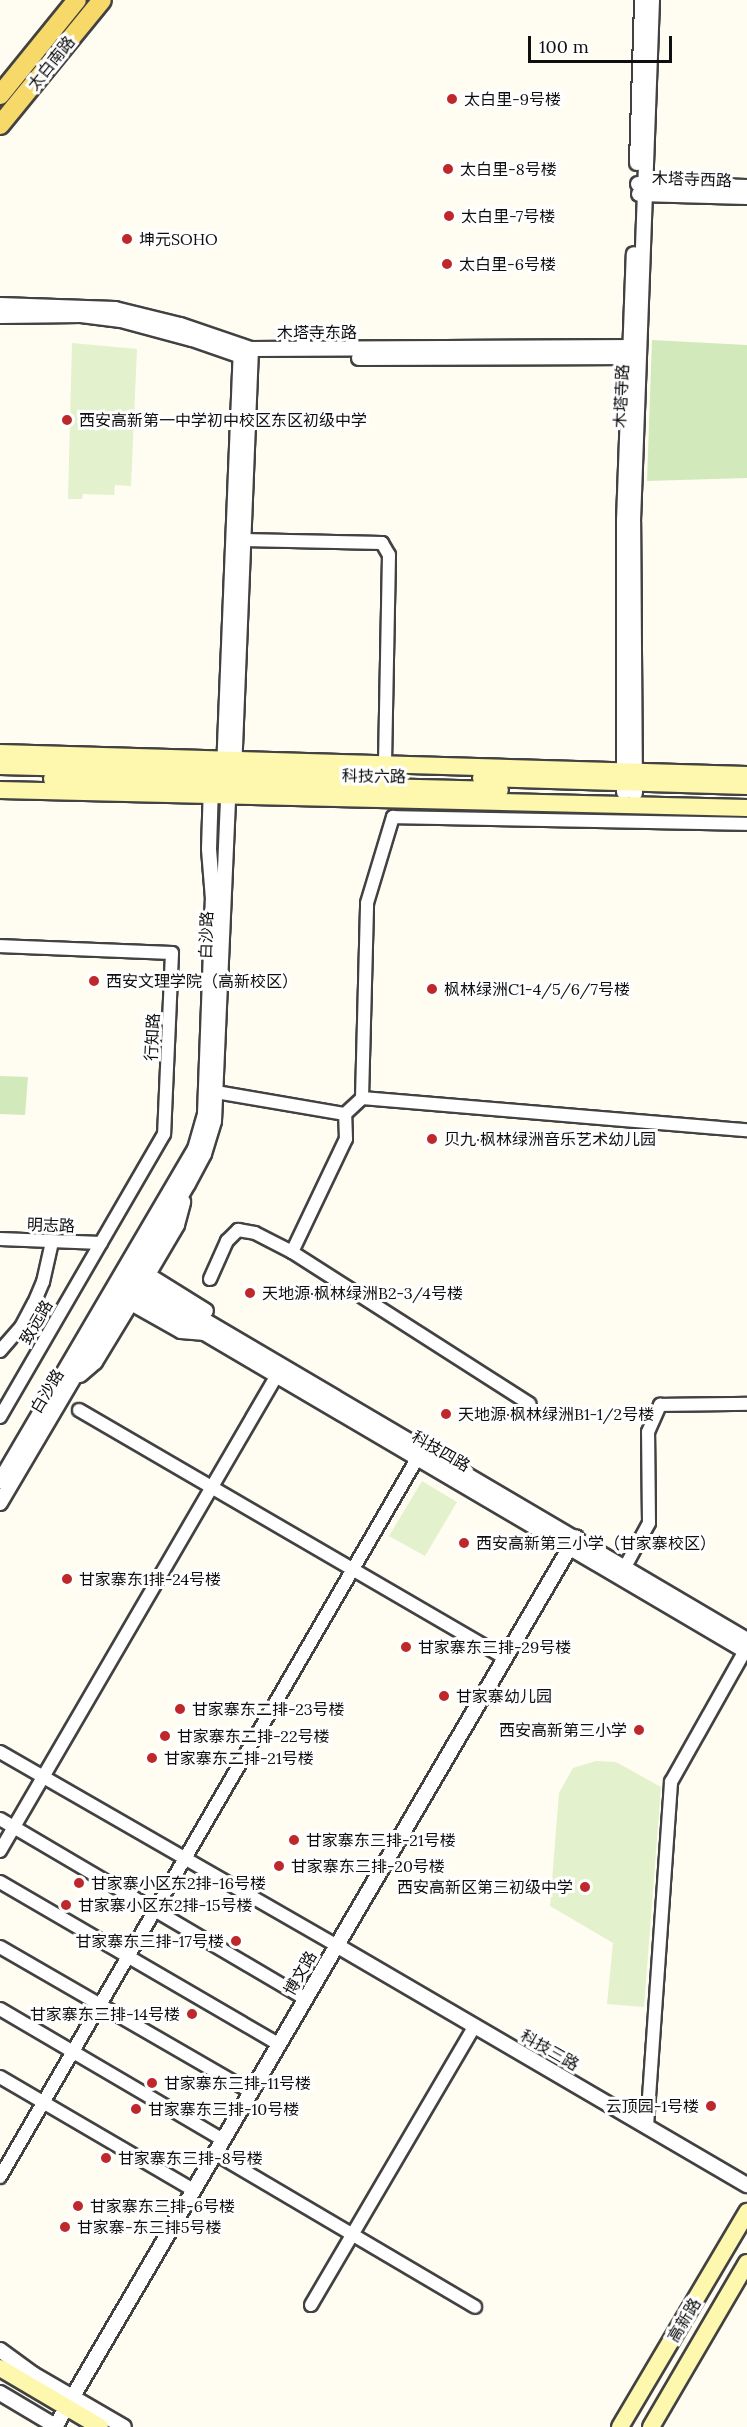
<!DOCTYPE html>
<meta charset="utf-8">
<style>
body{margin:0}
#map{position:relative;width:747px;height:2427px;overflow:hidden;background:#fffdf2;font-family:Lora,"Noto Sans SC",serif}
div>[style]{position:absolute}
.green>*{inset:0;background:#d2eabb}
.pitch>*{inset:0;background:#e3f1cd}
.roads{filter:drop-shadow(2px 0 #424242) drop-shadow(-2px 0 #424242) drop-shadow(0 2px #424242) drop-shadow(0 -2px #424242)}
.minor>*{height:12px;margin:-6px;padding:0 6px;transform-origin:6px;border-radius:6px;background:#fff}
.tertiary>*{height:14px;margin:-7px;padding:0 7px;transform-origin:7px;border-radius:7px;background:#fff}
.secondary>*{height:16px;margin:-8px;padding:0 8px;transform-origin:8px;border-radius:8px;background:#fef7ae}
.primary>*{height:18px;margin:-9px;padding:0 9px;transform-origin:9px;border-radius:9px;background:#f7d96a}
.dots>*{width:16px;height:16px;translate:-50% -50%;box-sizing:border-box;border:3px solid #fff;border-radius:50%}
span{translate:-50% -50%;white-space:nowrap;text-align:center;line-height:1.15;-webkit-text-stroke:6px #fff;paint-order:stroke}
.street-label{font-size:16px;color:#0f0f0f}
.poi-label{font-size:16px;color:#0f0f0f}
.left{translate:0 -50%;text-align:left}
.right{translate:-100% -50%;text-align:right}
.scale{position:absolute;left:528px;top:36px;width:144px;height:27px;box-sizing:border-box;border:3px solid #0f0f0f;border-top:0;padding-left:8px;font-size:18px;line-height:21px;white-space:nowrap;color:#0f0f0f;-webkit-text-stroke:4px #fff;paint-order:stroke}
</style>
<div id="map">
<div class="green">
<div style="clip-path:polygon(652px 340px,747px 345px,747px 478px,647px 481px)"></div>
<div style="clip-path:polygon(0 1076px,28px 1077px,25px 1115px,0 1114px)"></div>
</div>
<div class="pitch">
<div style="clip-path:polygon(72px 343px,137px 349px,131px 486px,115px 485px,114px 495px,83px 494px,82px 499px,68px 499px)"></div>
<div style="clip-path:polygon(422px 1481px,457px 1502px,425px 1556px,389px 1536px)"></div>
<div style="clip-path:polygon(596px 1761px,616px 1762px,661px 1787px,644px 2007px,607px 2004px,613px 1943px,550px 1906px,559px 1793px,573px 1768px)"></div>
</div>
<div class="roads">
<div class="minor">
<div style="left:243px;top:540px;width:139px;rotate:1.2deg"></div>
<div style="left:382px;top:543px;width:14px;rotate:60deg"></div>
<div style="left:389px;top:555px;width:210px;rotate:91.1deg"></div>
<div style="left:0;top:946px;width:172px;rotate:2.3deg"></div>
<div style="left:172px;top:953px;width:181px;rotate:92.5deg"></div>
<div style="left:164px;top:1134px;width:327px;rotate:120.1deg"></div>
<div style="left:216px;top:1092px;width:131px;rotate:9.7deg"></div>
<div style="left:345px;top:1114px;width:23px;rotate:-43deg"></div>
<div style="left:362px;top:1098px;width:386px;rotate:4.8deg"></div>
<div style="left:362px;top:1098px;width:195px;rotate:-88.5deg"></div>
<div style="left:367px;top:903px;width:90px;rotate:-73.2deg"></div>
<div style="left:393px;top:817px;width:354px;rotate:1.1deg"></div>
<div style="left:0;top:1239px;width:101px;rotate:2.3deg"></div>
<div style="left:292px;top:1252px;width:125px;rotate:-64.5deg"></div>
<div style="left:346px;top:1139px;width:25px;rotate:-92deg"></div>
<div style="left:210px;top:1279px;width:42px;rotate:-65.9deg"></div>
<div style="left:227px;top:1241px;width:16px;rotate:-45deg"></div>
<div style="left:238px;top:1230px;width:17px;rotate:10deg"></div>
<div style="left:255px;top:1233px;width:42px;rotate:27.2deg"></div>
<div style="left:292px;top:1252px;width:282px;rotate:32.6deg"></div>
<div style="left:0;top:1351px;width:32px;rotate:-49deg"></div>
<div style="left:21px;top:1327px;width:27px;rotate:-62deg"></div>
<div style="left:34px;top:1303px;width:23px;rotate:-67deg"></div>
<div style="left:43px;top:1282px;width:41px;rotate:-77.3deg"></div>
<div style="left:79px;top:1410px;width:493px;rotate:30.2deg"></div>
<div style="left:625px;top:1567px;width:50px;rotate:-61.4deg"></div>
<div style="left:649px;top:1523px;width:91px;rotate:-90.6deg"></div>
<div style="left:648px;top:1432px;width:30px;rotate:-66deg"></div>
<div style="left:660px;top:1405px;width:87px;rotate:-0.7deg"></div>
<div style="left:0;top:1752px;width:387px;rotate:29.9deg"></div>
<div style="left:0;top:1819px;width:353px;rotate:30.5deg"></div>
<div style="left:0;top:1851px;width:551px;rotate:-59.8deg"></div>
<div style="left:0;top:1882px;width:320px;rotate:30.2deg"></div>
<div style="left:0;top:1947px;width:288px;rotate:30deg"></div>
<div style="left:0;top:2009px;width:257px;rotate:30.4deg"></div>
<div style="left:0;top:2077px;width:222px;rotate:30.3deg"></div>
<div style="left:647px;top:2126px;width:345px;rotate:-86deg"></div>
<div style="left:671px;top:1782px;width:155px;rotate:-60.6deg"></div>
<div style="left:214px;top:2153px;width:303px;rotate:30.5deg"></div>
<div style="left:0;top:2177px;width:833px;rotate:-59.86deg"></div>
<div style="left:311px;top:2305px;width:324px;rotate:-59.6deg"></div>
</div>
<div class="tertiary">
<div style="left:637px;top:163px;width:163px;rotate:-88.2deg"></div>
<div style="left:638px;top:184px;width:109px;rotate:1.6deg"></div>
<div style="left:639px;top:194px;width:108px;rotate:1.6deg"></div>
<div style="left:0;top:305px;width:115px;rotate:2deg"></div>
<div style="left:115px;top:309px;width:67px;rotate:13.8deg"></div>
<div style="left:180px;top:325px;width:75px;rotate:18.7deg"></div>
<div style="left:251px;top:349px;width:386px;rotate:-0.3deg"></div>
<div style="left:0;top:316px;width:81px;rotate:-0.7deg"></div>
<div style="left:81px;top:315px;width:40px;rotate:7.1deg"></div>
<div style="left:121px;top:320px;width:73px;rotate:15deg"></div>
<div style="left:192px;top:339px;width:58px;rotate:19.1deg"></div>
<div style="left:359px;top:358px;width:278px;rotate:-0.2deg"></div>
<div style="left:224px;top:770px;width:424px;rotate:-87.7deg"></div>
<div style="left:624px;top:792px;width:271px;rotate:-90deg"></div>
<div style="left:624px;top:521px;width:267px;rotate:-87.9deg"></div>
<div style="left:635px;top:793px;width:272px;rotate:-90.4deg"></div>
<div style="left:633px;top:521px;width:521px;rotate:-87.91deg"></div>
<div style="left:126px;top:1274px;width:721px;rotate:30.51deg"></div>
<div style="left:148px;top:1275px;width:68px;rotate:31.8deg"></div>
<div style="left:121px;top:1284px;width:726px;rotate:30.45deg"></div>
<div style="left:131px;top:1303px;width:57px;rotate:29.2deg"></div>
<div style="left:181px;top:1331px;width:21px;rotate:5deg"></div>
<div style="left:80px;top:1375px;width:20px;rotate:-41deg"></div>
<div style="left:95px;top:1362px;width:81px;rotate:-58.7deg"></div>
<div style="left:137px;top:1293px;width:79px;rotate:-59.5deg"></div>
<div style="left:177px;top:1225px;width:24px;rotate:-75deg"></div>
<div style="left:0;top:1481px;width:385px;rotate:-59.6deg"></div>
<div style="left:195px;top:1149px;width:36px;rotate:-74deg"></div>
<div style="left:205px;top:1114px;width:215px;rotate:-87.9deg"></div>
<div style="left:213px;top:899px;width:50px;rotate:-94.6deg"></div>
<div style="left:209px;top:849px;width:63px;rotate:-88.2deg"></div>
<div style="left:0;top:1503px;width:370px;rotate:-59.5deg"></div>
<div style="left:188px;top:1184px;width:34px;rotate:-62deg"></div>
<div style="left:204px;top:1154px;width:34px;rotate:-73deg"></div>
<div style="left:214px;top:1121px;width:337px;rotate:-87.5deg"></div>
<div style="left:229px;top:784px;width:13px;rotate:-67deg"></div>
<div style="left:234px;top:772px;width:423px;rotate:-87.7deg"></div>
<div style="left:336px;top:1945px;width:476px;rotate:30.3deg"></div>
<div style="left:0;top:2350px;width:41px;rotate:36deg"></div>
<div style="left:33px;top:2374px;width:105px;rotate:30.2deg"></div>
<div style="left:0;top:2393px;width:66px;rotate:30.8deg"></div>
<div style="left:55px;top:2427px;width:1031px;rotate:-59.66deg"></div>
</div>
<div class="secondary">
<div style="left:0;top:753px;width:747px;rotate:1.69deg"></div>
<div style="left:0;top:766px;width:377px;rotate:1.5deg"></div>
<div style="left:481px;top:778px;width:266px;rotate:1.7deg"></div>
<div style="left:52px;top:779px;width:448px;rotate:1.4deg"></div>
<div style="left:0;top:790px;width:747px;rotate:1.38deg"></div>
<div style="left:0;top:2368px;width:116px;rotate:30.5deg"></div>
<div style="left:620px;top:2427px;width:250px;rotate:-59.4deg"></div>
<div style="left:651px;top:2427px;width:190px;rotate:-59.7deg"></div>
</div>
<div class="primary">
<div style="left:0;top:95px;width:122px;rotate:-51deg"></div>
<div style="left:0;top:125px;width:161px;rotate:-50.8deg"></div>
</div>
</div>
<div class="dots">
<div style="left:452px;top:99px;background:#bf282b"></div>
<div style="left:448px;top:169px;background:#bf282b"></div>
<div style="left:449px;top:216px;background:#bf282b"></div>
<div style="left:127px;top:239px;background:#bf282b"></div>
<div style="left:447px;top:264px;background:#bf282b"></div>
<div style="left:67px;top:420px;background:#bf282b"></div>
<div style="left:94px;top:981px;background:#bf282b"></div>
<div style="left:432px;top:989px;background:#bf282b"></div>
<div style="left:432px;top:1139px;background:#bf282b"></div>
<div style="left:250px;top:1293px;background:#bf282b"></div>
<div style="left:446px;top:1414px;background:#bf282b"></div>
<div style="left:464px;top:1543px;background:#bf282b"></div>
<div style="left:67px;top:1579px;background:#bf282b"></div>
<div style="left:406px;top:1647px;background:#bf282b"></div>
<div style="left:444px;top:1696px;background:#bf282b"></div>
<div style="left:180px;top:1709px;background:#bf282b"></div>
<div style="left:639px;top:1730px;background:#bf282b"></div>
<div style="left:165px;top:1736px;background:#bf282b"></div>
<div style="left:152px;top:1758px;background:#bf282b"></div>
<div style="left:294px;top:1840px;background:#bf282b"></div>
<div style="left:279px;top:1866px;background:#bf282b"></div>
<div style="left:79px;top:1883px;background:#bf282b"></div>
<div style="left:585px;top:1887px;background:#bf282b"></div>
<div style="left:66px;top:1905px;background:#bf282b"></div>
<div style="left:236px;top:1941px;background:#bf282b"></div>
<div style="left:192px;top:2014px;background:#bf282b"></div>
<div style="left:152px;top:2083px;background:#bf282b"></div>
<div style="left:711px;top:2106px;background:#bf282b"></div>
<div style="left:136px;top:2109px;background:#bf282b"></div>
<div style="left:106px;top:2158px;background:#bf282b"></div>
<div style="left:78px;top:2206px;background:#bf282b"></div>
<div style="left:65px;top:2227px;background:#bf282b"></div>
</div>
<div class="street-label">
<span style="left:51px;top:63px;rotate:-51deg">太白南路</span>
<span style="left:692px;top:179px;rotate:2deg">木塔寺西路</span>
<span style="left:317px;top:332px">木塔寺东路</span>
<span style="left:621px;top:396px;rotate:-87deg">木塔寺路</span>
<span style="left:374px;top:776px;rotate:1deg">科技六路</span>
<span style="left:206px;top:935px;rotate:-88deg">白沙路</span>
<span style="left:152px;top:1037px;rotate:-87deg">行知路</span>
<span style="left:51px;top:1225px;rotate:2deg">明志路</span>
<span style="left:36px;top:1322px;rotate:-60deg">致远路</span>
<span style="left:47px;top:1391px;rotate:-59deg">白沙路</span>
<span style="left:441px;top:1451px;rotate:30deg">科技四路</span>
<span style="left:300px;top:1973px;rotate:-60deg">博文路</span>
<span style="left:550px;top:2050px;rotate:30deg">科技三路</span>
<span style="left:684px;top:2320px;rotate:-59deg">高新路</span>
</div>
<div class="poi-label">
<span class="left" style="left:464px;top:99px">太白里-9号楼</span>
<span class="left" style="left:460px;top:169px">太白里-8号楼</span>
<span class="left" style="left:461px;top:216px">太白里-7号楼</span>
<span class="left" style="left:139px;top:239px">坤元SOHO</span>
<span class="left" style="left:459px;top:264px">太白里-6号楼</span>
<span class="left" style="left:79px;top:420px">西安高新第一中学初中校区东区初级中学</span>
<span class="left" style="left:106px;top:981px">西安文理学院（高新校区）</span>
<span class="left" style="left:444px;top:989px">枫林绿洲C1-4/5/6/7号楼</span>
<span class="left" style="left:444px;top:1139px">贝九·枫林绿洲音乐艺术幼儿园</span>
<span class="left" style="left:262px;top:1293px">天地源·枫林绿洲B2-3/4号楼</span>
<span class="left" style="left:458px;top:1414px">天地源·枫林绿洲B1-1/2号楼</span>
<span class="left" style="left:476px;top:1543px">西安高新第三小学（甘家寨校区）</span>
<span class="left" style="left:79px;top:1579px">甘家寨东1排-24号楼</span>
<span class="left" style="left:418px;top:1647px">甘家寨东三排-29号楼</span>
<span class="left" style="left:456px;top:1696px">甘家寨幼儿园</span>
<span class="left" style="left:192px;top:1709px">甘家寨东二排-23号楼</span>
<span class="right" style="left:627px;top:1730px">西安高新第三小学</span>
<span class="left" style="left:177px;top:1736px">甘家寨东二排-22号楼</span>
<span class="left" style="left:164px;top:1758px">甘家寨东二排-21号楼</span>
<span class="left" style="left:306px;top:1840px">甘家寨东三排-21号楼</span>
<span class="left" style="left:291px;top:1866px">甘家寨东三排-20号楼</span>
<span class="left" style="left:91px;top:1883px">甘家寨小区东2排-16号楼</span>
<span class="right" style="left:573px;top:1887px">西安高新区第三初级中学</span>
<span class="left" style="left:78px;top:1905px">甘家寨小区东2排-15号楼</span>
<span class="right" style="left:224px;top:1941px">甘家寨东三排-17号楼</span>
<span class="right" style="left:180px;top:2014px">甘家寨东三排-14号楼</span>
<span class="left" style="left:164px;top:2083px">甘家寨东三排-11号楼</span>
<span class="right" style="left:699px;top:2106px">云顶园-1号楼</span>
<span class="left" style="left:148px;top:2109px">甘家寨东三排-10号楼</span>
<span class="left" style="left:118px;top:2158px">甘家寨东三排-8号楼</span>
<span class="left" style="left:90px;top:2206px">甘家寨东三排-6号楼</span>
<span class="left" style="left:77px;top:2227px">甘家寨-东三排5号楼</span>
</div>
<div class="scale">100 m</div>
</div>
